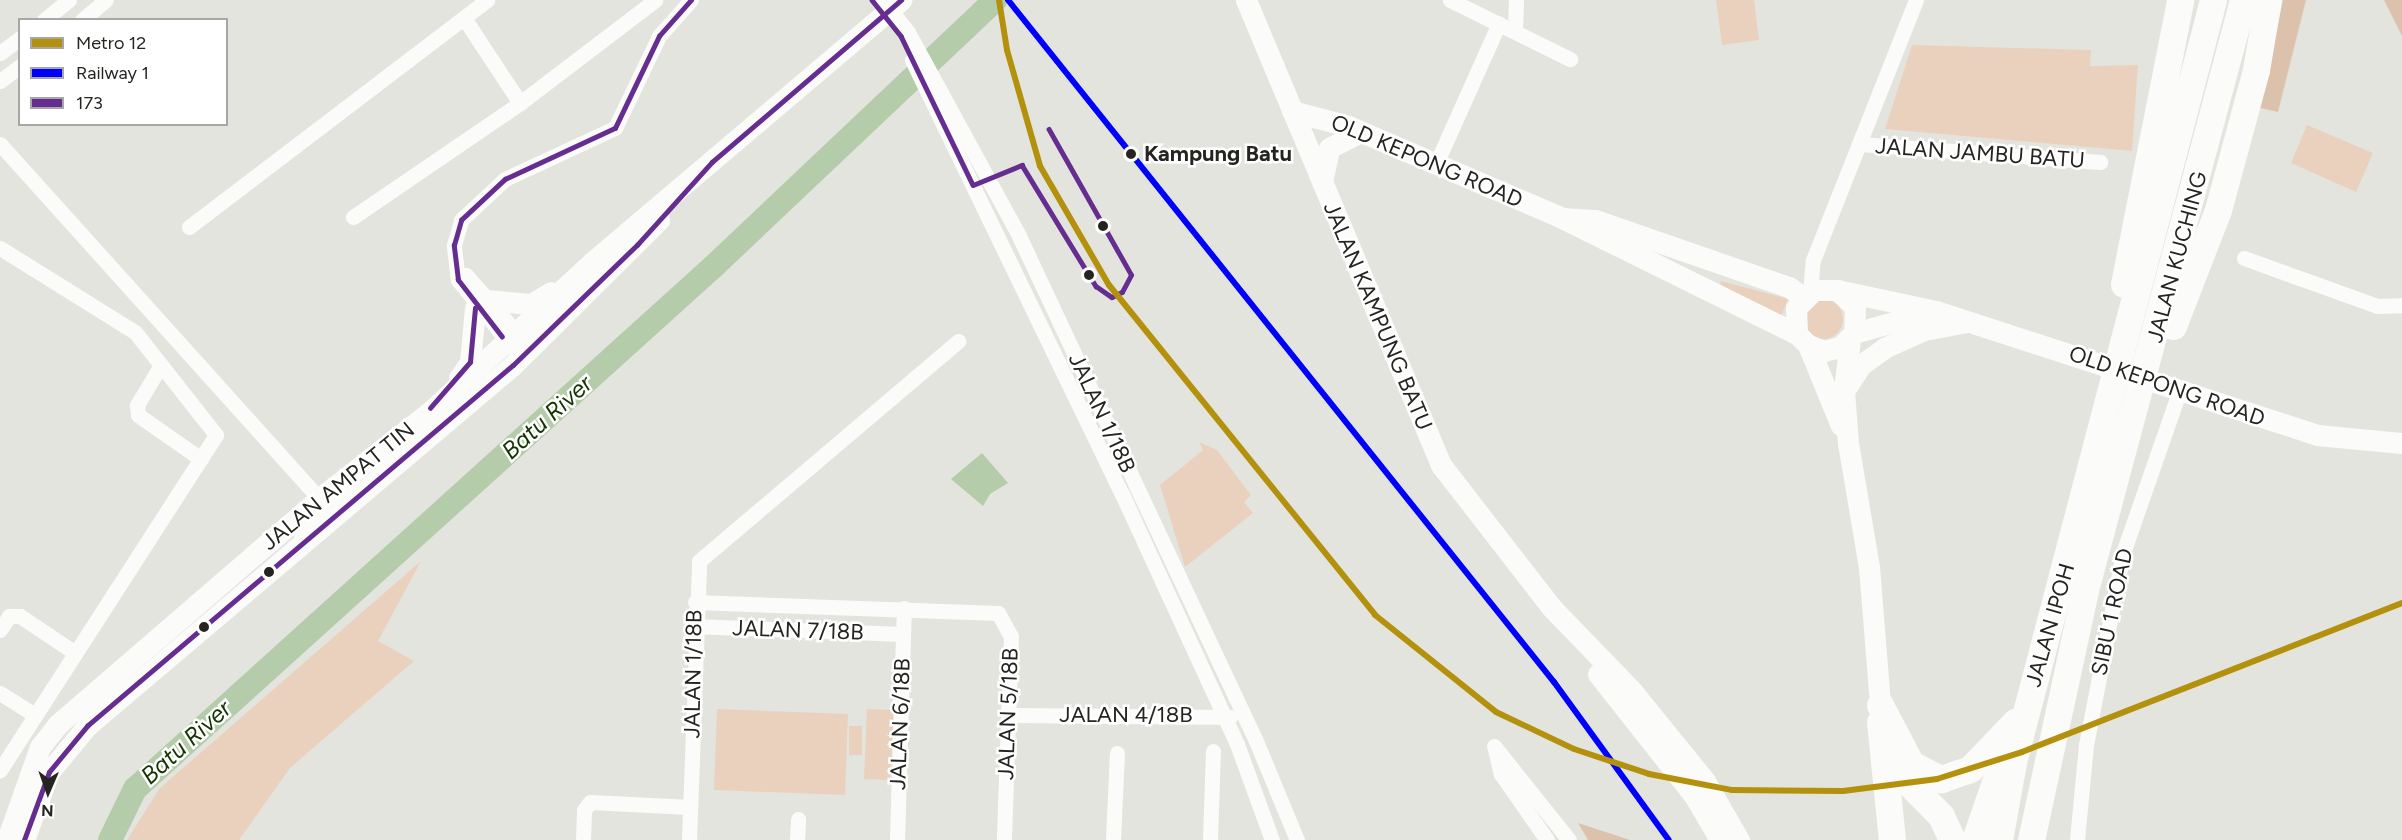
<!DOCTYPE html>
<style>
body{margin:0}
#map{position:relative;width:2402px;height:840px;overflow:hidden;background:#e4e4df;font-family:Figtree,sans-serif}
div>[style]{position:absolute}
.green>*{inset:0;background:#ead1bd}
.round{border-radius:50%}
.forest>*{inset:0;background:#dcc2ac}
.water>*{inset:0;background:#b4cca9}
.river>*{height:24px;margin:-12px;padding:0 12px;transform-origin:12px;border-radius:12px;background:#b4cca9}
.street>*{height:15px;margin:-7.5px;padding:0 7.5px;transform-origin:7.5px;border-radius:7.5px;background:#fbfbfa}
.secondary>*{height:21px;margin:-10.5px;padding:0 10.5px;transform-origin:10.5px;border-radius:10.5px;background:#fbfbfa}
.highway>*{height:27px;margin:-13.5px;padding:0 13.5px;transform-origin:13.5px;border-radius:13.5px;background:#fbfbfa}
.bus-1>*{height:4.5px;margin:-2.25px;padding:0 2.25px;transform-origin:2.25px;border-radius:2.25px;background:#662d91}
.rail-1>*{height:6px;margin:-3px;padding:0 3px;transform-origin:3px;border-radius:3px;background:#00f}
.metro-1>*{height:6px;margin:-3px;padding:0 3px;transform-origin:3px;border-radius:3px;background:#b3910c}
.dots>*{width:16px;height:16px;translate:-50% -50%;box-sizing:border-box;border:3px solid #fff;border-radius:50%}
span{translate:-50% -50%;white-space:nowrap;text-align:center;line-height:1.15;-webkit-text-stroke:5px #fff;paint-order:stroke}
.street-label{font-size:22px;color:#252421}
.stop-label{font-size:22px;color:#252421;font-weight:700}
.left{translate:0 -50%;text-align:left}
.water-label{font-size:24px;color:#143402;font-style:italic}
.legend{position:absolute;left:18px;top:18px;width:210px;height:108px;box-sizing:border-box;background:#fff;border:2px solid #a8a7a6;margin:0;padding:8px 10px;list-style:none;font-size:18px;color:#252421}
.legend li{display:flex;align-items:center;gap:12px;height:30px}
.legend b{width:30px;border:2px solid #a8a7a6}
.north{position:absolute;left:18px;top:762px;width:60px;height:60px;-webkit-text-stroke:4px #fff;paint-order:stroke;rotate:182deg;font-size:16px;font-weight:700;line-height:24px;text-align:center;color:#252421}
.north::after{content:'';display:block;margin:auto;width:21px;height:27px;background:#252421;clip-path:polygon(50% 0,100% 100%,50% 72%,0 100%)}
</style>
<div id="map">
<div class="green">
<div style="clip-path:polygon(1716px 0,1754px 0,1759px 40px,1722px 45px)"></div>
<div style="clip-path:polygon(1912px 45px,2091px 50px,2090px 66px,2138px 65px,2132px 151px,1885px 129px)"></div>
<div style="clip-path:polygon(2307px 125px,2373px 153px,2356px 192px,2291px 163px)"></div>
<div style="clip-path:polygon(1721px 281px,1788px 299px,1780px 319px,1720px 284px)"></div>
<div class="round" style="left:1803px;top:299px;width:40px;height:40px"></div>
<div style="clip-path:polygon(1199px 442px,1217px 450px,1251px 495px,1244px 502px,1253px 513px,1185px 567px,1160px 485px,1203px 450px)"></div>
<div style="clip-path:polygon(421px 561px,378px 641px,414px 661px,290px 768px,239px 840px,127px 840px,159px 789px)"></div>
<div style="clip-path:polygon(717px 709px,848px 714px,845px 795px,714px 790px)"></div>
<div style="clip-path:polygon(867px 709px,894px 710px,890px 780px,864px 779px)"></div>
<div style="clip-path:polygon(849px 726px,862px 726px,862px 755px,849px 755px)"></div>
</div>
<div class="forest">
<div style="clip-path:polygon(2283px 0,2306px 0,2278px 112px,2260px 108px)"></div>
<div style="clip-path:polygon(2384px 0,2402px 0,2402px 36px)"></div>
<div style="clip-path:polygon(1578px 823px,1630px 840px,1588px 840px)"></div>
</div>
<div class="water">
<div style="clip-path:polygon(982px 453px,1008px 483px,990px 494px,983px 506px,951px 479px)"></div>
</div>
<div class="river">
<div style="left:110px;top:840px;width:57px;rotate:-63.9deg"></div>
<div style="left:135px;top:789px;width:780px;rotate:-42.09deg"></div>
<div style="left:714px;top:266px;width:387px;rotate:-43.4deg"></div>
</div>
<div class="street">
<div style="left:883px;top:0;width:41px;rotate:52deg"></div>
<div style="left:908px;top:32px;width:232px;rotate:61.4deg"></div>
<div style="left:1019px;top:236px;width:558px;rotate:64.86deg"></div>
<div style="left:1256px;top:741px;width:107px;rotate:67.5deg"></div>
<div style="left:1450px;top:0;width:134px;rotate:26.2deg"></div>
<div style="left:464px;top:18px;width:102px;rotate:56.6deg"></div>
<div style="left:44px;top:20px;width:32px;rotate:-39deg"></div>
<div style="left:82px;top:20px;width:31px;rotate:-40deg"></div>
<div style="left:1515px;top:29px;width:29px;rotate:-88deg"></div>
<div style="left:0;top:53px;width:25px;rotate:-37deg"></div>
<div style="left:912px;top:60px;width:482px;rotate:64.2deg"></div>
<div style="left:1122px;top:494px;width:275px;rotate:65.3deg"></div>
<div style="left:1237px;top:744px;width:102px;rotate:70deg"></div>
<div style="left:0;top:81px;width:25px;rotate:-37deg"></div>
<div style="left:0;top:144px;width:481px;rotate:48deg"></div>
<div style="left:322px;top:501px;width:36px;rotate:-21deg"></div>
<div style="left:1860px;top:144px;width:241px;rotate:4.3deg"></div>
<div style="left:1436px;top:164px;width:154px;rotate:-65.9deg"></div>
<div style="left:353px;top:217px;width:202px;rotate:-34.3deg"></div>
<div style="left:520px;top:103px;width:170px;rotate:-37.3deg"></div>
<div style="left:189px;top:227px;width:375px;rotate:-37.3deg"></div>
<div style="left:0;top:248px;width:159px;rotate:31.9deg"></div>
<div style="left:135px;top:332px;width:131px;rotate:51.8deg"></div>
<div style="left:216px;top:435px;width:399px;rotate:122.8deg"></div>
<div style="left:2244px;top:258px;width:141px;rotate:19.8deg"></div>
<div style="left:2377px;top:306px;width:25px;rotate:-2deg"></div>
<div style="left:466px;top:275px;width:86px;rotate:48.8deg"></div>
<div style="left:1810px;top:292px;width:32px;rotate:-85deg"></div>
<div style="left:1813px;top:260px;width:280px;rotate:-68.4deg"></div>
<div style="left:513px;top:348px;width:87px;rotate:-129deg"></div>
<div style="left:458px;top:280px;width:35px;rotate:-97deg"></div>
<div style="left:454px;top:245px;width:26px;rotate:-74deg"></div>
<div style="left:461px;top:220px;width:60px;rotate:-43deg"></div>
<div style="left:505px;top:179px;width:121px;rotate:-24.9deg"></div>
<div style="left:615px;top:128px;width:102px;rotate:-64.4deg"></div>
<div style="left:659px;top:36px;width:48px;rotate:-48.4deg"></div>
<div style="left:161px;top:365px;width:47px;rotate:121deg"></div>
<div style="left:137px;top:405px;width:10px;rotate:84deg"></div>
<div style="left:138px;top:415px;width:77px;rotate:34.9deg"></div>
<div style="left:301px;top:535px;width:33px;rotate:-50deg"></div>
<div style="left:322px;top:510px;width:12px;rotate:-99deg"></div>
<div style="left:695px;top:602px;width:303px;rotate:2.1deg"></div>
<div style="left:998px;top:613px;width:26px;rotate:61deg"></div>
<div style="left:1011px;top:636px;width:204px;rotate:92deg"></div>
<div style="left:694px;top:626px;width:209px;rotate:2.2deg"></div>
<div style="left:0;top:630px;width:17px;rotate:-57deg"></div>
<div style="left:9px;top:616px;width:11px"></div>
<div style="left:20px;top:616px;width:66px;rotate:33.9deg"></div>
<div style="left:0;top:693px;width:41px;rotate:32.2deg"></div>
<div style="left:1008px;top:715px;width:222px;rotate:0.5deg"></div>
<div style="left:1494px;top:746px;width:120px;rotate:51.4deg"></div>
<div style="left:1495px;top:749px;width:26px;rotate:77deg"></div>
<div style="left:1501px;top:774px;width:80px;rotate:55.1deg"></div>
<div style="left:583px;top:840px;width:30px;rotate:-88deg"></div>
<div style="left:584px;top:810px;width:10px;rotate:-53deg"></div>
<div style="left:590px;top:802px;width:100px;rotate:2.9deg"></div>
<div style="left:689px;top:840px;width:279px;rotate:-87.9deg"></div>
<div style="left:699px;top:561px;width:340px;rotate:-40.3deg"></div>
<div style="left:797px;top:840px;width:21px;rotate:-87deg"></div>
<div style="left:897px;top:840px;width:232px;rotate:-88.3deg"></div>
<div style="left:1113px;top:840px;width:87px;rotate:-87.4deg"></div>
<div style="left:1210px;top:840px;width:89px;rotate:-88.1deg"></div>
<div style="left:2077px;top:840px;width:95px;rotate:-84.6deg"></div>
<div style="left:2086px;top:745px;width:196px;rotate:-79.1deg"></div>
<div style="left:2123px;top:553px;width:170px;rotate:-70.8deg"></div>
</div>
<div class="secondary">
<div style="left:1246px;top:0;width:504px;rotate:67.25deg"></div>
<div style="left:1441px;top:465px;width:181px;rotate:52.2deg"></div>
<div style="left:1552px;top:608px;width:117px;rotate:46deg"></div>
<div style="left:1633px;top:692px;width:114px;rotate:51deg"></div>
<div style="left:1705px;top:781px;width:68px;rotate:60deg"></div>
<div style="left:1292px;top:111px;width:58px;rotate:15deg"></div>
<div style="left:1348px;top:126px;width:231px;rotate:23.2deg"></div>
<div style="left:1560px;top:217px;width:264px;rotate:26.3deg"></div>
<div style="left:1322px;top:182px;width:35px;rotate:-78deg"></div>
<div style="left:1329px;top:148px;width:35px;rotate:-27deg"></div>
<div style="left:1563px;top:218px;width:32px;rotate:4deg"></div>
<div style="left:1595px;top:220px;width:205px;rotate:19.1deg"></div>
<div style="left:1789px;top:287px;width:17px;rotate:36deg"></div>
<div style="left:1837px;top:290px;width:25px;rotate:43deg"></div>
<div style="left:1855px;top:307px;width:26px;rotate:92deg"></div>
<div style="left:1854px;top:333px;width:20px;rotate:135deg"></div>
<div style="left:1840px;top:347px;width:16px;rotate:166deg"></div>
<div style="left:1824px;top:351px;width:17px;rotate:-159deg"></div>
<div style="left:1808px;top:345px;width:16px;rotate:-135deg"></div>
<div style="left:1797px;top:334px;width:26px;rotate:-92deg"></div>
<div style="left:1796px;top:308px;width:25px;rotate:-45deg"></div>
<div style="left:1814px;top:290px;width:23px"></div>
<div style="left:1837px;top:290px;width:101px;rotate:12deg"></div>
<div style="left:1936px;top:311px;width:401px;rotate:18deg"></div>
<div style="left:2317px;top:435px;width:85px;rotate:5.4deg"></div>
<div style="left:486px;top:300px;width:45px;rotate:5.1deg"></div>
<div style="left:531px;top:304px;width:23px;rotate:-31deg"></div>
<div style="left:1854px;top:333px;width:78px;rotate:-15.6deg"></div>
<div style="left:1850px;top:339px;width:52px;rotate:96.6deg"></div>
<div style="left:1844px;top:391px;width:52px;rotate:85.6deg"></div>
<div style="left:1848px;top:443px;width:126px;rotate:80.4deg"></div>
<div style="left:1869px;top:567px;width:138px;rotate:85.4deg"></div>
<div style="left:1808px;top:345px;width:87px;rotate:67.8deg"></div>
<div style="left:459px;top:378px;width:19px;rotate:-55deg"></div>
<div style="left:470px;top:362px;width:54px;rotate:-84.7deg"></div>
<div style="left:1846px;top:388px;width:27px;rotate:-57deg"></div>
<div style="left:1861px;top:365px;width:29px;rotate:-36deg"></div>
<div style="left:1884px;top:348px;width:44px;rotate:-24.2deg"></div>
<div style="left:1924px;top:330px;width:44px;rotate:-10.5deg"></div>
<div style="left:1598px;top:674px;width:157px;rotate:51.7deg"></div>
<div style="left:1695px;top:797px;width:50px;rotate:59.8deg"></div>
<div style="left:7px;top:840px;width:99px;rotate:-70.5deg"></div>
<div style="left:40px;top:747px;width:28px;rotate:-52deg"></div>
<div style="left:57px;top:725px;width:347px;rotate:-40.8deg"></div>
<div style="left:320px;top:498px;width:144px;rotate:-38.2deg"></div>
<div style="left:433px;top:409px;width:215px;rotate:-42.7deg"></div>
<div style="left:591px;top:263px;width:407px;rotate:-40.3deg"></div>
<div style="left:24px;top:840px;width:72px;rotate:-69.8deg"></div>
<div style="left:49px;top:772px;width:60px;rotate:-50.4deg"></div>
<div style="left:87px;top:726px;width:558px;rotate:-40.28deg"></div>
<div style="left:513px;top:365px;width:206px;rotate:-44.8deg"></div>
</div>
<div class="highway">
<div style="left:2124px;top:284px;width:289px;rotate:-78.8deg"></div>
<div style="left:2173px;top:326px;width:124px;rotate:-68.8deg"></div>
<div style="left:2218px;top:210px;width:145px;rotate:-74.8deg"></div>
<div style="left:2256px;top:70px;width:71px;rotate:-80.3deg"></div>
<div style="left:1880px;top:705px;width:67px;rotate:62.3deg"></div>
<div style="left:1911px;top:764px;width:34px;rotate:27deg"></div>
<div style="left:1941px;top:779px;width:31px;rotate:-19deg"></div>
<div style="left:1970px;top:769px;width:65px;rotate:-46.2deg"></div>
<div style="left:1880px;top:722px;width:119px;rotate:84.2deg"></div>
<div style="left:1889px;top:763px;width:74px;rotate:45.5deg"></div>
<div style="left:1941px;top:816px;width:26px;rotate:65deg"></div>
<div style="left:1975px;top:840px;width:68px;rotate:-71deg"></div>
<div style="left:1999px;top:840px;width:79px;rotate:-79.8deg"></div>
<div style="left:2013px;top:762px;width:788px;rotate:-75.29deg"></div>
<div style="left:2031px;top:840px;width:256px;rotate:-77.8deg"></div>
<div style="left:2085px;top:590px;width:611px;rotate:-75.01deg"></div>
</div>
<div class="bus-1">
<div style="left:872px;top:0;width:46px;rotate:51.1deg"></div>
<div style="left:901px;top:36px;width:165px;rotate:64.2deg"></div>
<div style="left:973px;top:185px;width:53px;rotate:-22.2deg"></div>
<div style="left:1022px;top:165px;width:142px;rotate:58.6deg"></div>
<div style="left:1096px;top:286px;width:19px;rotate:35deg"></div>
<div style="left:1112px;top:297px;width:11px;rotate:-27deg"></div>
<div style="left:1122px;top:292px;width:19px;rotate:-62deg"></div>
<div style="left:1131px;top:275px;width:167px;rotate:-119.5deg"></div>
<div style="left:502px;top:337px;width:72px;rotate:-127.7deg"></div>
<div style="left:458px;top:280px;width:35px;rotate:-97deg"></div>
<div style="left:454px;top:245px;width:26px;rotate:-74deg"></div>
<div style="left:461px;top:220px;width:60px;rotate:-43deg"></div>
<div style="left:505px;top:179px;width:121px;rotate:-24.9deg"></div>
<div style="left:615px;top:128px;width:102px;rotate:-64.4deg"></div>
<div style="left:659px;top:36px;width:48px;rotate:-48.4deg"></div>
<div style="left:430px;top:408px;width:61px;rotate:-49deg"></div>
<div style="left:470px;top:362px;width:54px;rotate:-84.7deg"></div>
<div style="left:24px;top:840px;width:72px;rotate:-69.8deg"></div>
<div style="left:49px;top:772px;width:60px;rotate:-50.4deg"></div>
<div style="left:87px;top:726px;width:558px;rotate:-40.28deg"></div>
<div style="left:513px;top:365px;width:173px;rotate:-44.1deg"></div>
<div style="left:637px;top:245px;width:112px;rotate:-47.9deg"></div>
<div style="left:712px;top:162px;width:249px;rotate:-40.6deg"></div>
</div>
<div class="rail-1">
<div style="left:1008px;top:0;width:874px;rotate:51.32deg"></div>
<div style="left:1554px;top:682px;width:195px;rotate:54deg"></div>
</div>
<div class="metro-1">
<div style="left:999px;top:0;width:51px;rotate:80.9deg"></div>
<div style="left:1007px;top:50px;width:121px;rotate:74.1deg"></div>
<div style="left:1040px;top:166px;width:138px;rotate:59.9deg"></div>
<div style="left:1109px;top:285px;width:424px;rotate:51.1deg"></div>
<div style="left:1375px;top:615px;width:155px;rotate:38.7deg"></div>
<div style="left:1496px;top:712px;width:86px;rotate:25.4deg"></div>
<div style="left:1574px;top:749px;width:79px;rotate:18.4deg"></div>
<div style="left:1649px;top:774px;width:85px;rotate:10.9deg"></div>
<div style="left:1732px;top:790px;width:111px;rotate:0.5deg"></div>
<div style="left:1843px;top:791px;width:95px;rotate:-7.3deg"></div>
<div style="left:1937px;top:779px;width:89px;rotate:-17.6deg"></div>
<div style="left:2022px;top:752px;width:408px;rotate:-21.4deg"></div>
</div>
<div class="dots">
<div style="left:1131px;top:154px;background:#252421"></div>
<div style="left:1103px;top:226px;background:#252421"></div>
<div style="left:1089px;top:275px;background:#252421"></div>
<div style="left:269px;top:572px;background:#252421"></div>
<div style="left:204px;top:627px;background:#252421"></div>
</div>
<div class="street-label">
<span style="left:1980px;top:153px;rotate:4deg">JALAN JAMBU BATU</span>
<span style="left:1427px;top:161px;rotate:23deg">OLD KEPONG ROAD</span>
<span style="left:2177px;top:257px;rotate:-75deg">JALAN KUCHING</span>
<span style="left:1378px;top:316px;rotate:67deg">JALAN KAMPUNG BATU</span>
<span style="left:2167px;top:386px;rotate:19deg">OLD KEPONG ROAD</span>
<span style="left:1102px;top:413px;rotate:65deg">JALAN 1/18B</span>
<span style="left:338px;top:486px;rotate:-39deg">JALAN AMPAT TIN</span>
<span style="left:2112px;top:612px;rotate:-78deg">SIBU 1 ROAD</span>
<span style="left:2050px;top:625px;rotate:-74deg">JALAN IPOH</span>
<span style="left:798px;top:630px;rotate:2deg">JALAN 7/18B</span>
<span style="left:693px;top:674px;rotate:-89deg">JALAN 1/18B</span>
<span style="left:1008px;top:714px;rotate:-88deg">JALAN 5/18B</span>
<span style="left:1126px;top:715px">JALAN 4/18B</span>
<span style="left:900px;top:724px;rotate:-88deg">JALAN 6/18B</span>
</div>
<div class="stop-label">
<span class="left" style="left:1144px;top:154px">Kampung Batu</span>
</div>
<div class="water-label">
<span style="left:547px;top:417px;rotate:-42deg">Batu River</span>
<span style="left:186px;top:742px;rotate:-42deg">Batu River</span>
</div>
<ul class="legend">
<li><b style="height:8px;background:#b3910c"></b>Metro 12</li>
<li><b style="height:8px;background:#00f"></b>Railway 1</li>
<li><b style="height:8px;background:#662d91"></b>173</li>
</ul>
<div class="north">N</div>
</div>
